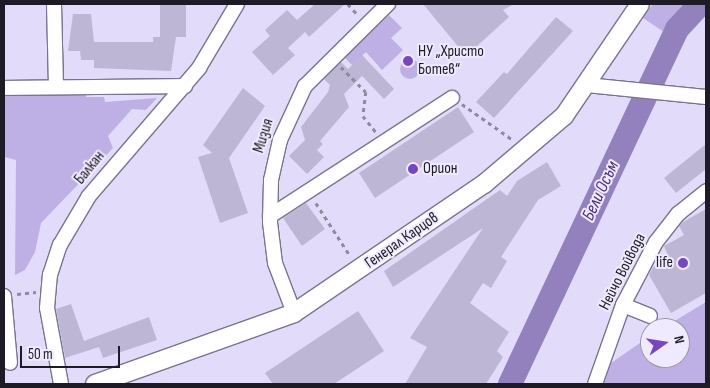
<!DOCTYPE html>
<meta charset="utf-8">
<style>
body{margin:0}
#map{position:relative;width:710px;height:388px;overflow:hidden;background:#e3dbfa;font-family:"Sofia Sans Condensed",sans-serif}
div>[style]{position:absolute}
.green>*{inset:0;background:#beb0e4}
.round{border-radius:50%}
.river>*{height:24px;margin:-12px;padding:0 12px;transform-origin:12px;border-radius:12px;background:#9281bd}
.building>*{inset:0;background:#beb6d5}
.path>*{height:2.5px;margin-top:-1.25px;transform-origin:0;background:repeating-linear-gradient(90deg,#908aa0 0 4px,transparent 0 8px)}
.roads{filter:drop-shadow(1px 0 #7a738f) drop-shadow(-1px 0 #7a738f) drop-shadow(0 1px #7a738f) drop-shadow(0 -1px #7a738f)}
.minor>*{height:14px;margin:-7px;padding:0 7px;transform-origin:7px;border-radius:7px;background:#fff}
.major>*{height:18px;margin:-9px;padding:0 9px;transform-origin:9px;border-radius:9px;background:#fff}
.dots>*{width:14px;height:14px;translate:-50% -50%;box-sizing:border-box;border:2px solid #efeafd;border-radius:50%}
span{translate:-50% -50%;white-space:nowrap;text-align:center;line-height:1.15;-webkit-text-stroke:4px #efeafd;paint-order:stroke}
.poi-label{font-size:16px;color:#1e1b26}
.left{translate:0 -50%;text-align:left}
.right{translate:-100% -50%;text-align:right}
.street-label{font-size:16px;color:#1e1b26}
.water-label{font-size:18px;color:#4a3079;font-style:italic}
.frame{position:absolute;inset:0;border:5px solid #1e1b26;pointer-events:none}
.north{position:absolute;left:640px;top:318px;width:50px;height:50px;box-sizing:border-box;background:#efeafd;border:1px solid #9b97a7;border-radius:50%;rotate:77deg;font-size:14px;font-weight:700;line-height:20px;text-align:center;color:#1e1b26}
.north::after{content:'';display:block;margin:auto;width:18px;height:22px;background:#7548c1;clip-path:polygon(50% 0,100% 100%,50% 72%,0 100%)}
.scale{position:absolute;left:20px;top:346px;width:100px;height:22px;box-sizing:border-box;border:2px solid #1e1b26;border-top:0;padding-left:6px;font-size:15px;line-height:18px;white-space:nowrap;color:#1e1b26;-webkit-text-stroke:4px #efeafd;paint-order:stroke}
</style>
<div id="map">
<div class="green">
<div style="clip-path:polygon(653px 4px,692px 4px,667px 34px,643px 18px)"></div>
<div style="clip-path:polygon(389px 15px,402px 28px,391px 38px,403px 50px,382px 70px,366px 52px,352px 65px,344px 57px)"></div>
<div class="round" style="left:400px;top:59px;width:20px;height:20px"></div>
<div style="clip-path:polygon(86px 90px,86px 97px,104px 97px,105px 102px,157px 98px,146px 110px,132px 109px,108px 136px,113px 148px,41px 223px,35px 252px,25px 270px,15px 275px,16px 160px,4px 157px,4px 97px,16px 91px)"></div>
<div style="clip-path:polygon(706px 302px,706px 384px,604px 384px,611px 363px,650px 336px,650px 358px,680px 358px,680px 328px,663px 328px)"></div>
</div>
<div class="river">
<div style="left:510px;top:384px;width:392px;rotate:-64.8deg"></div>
<div style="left:677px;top:29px;width:34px;rotate:-47deg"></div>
</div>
<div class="building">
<div style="clip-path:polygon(160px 4px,186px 4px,186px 37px,176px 37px,171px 71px,94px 68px,94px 60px,81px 60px,80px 51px,68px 51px,73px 14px,91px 14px,94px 42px,153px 42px,153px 37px,160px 37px)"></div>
<div style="clip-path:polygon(315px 4px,345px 4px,309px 37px,305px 32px,288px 48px,295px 55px,273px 75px,252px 52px,270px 36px,265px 30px,287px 10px,297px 20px)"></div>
<div style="clip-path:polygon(423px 4px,514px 4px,503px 10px,509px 17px,466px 56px)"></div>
<div style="clip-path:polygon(556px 17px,573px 31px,494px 118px,476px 102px,504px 72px,507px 74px)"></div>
<div style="clip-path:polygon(362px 55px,394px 89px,384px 99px,362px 76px,344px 94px,349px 107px,320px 141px,323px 144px,317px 150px,324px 157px,307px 174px,289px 156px,305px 140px,301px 127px,328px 92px,330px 85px,324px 79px,341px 62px,348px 69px)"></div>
<div style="clip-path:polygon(243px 88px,265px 106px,229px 158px,248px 213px,220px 223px,198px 157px,212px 153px,203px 145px)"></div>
<div style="clip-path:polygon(458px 107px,474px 132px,375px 198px,359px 173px)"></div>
<div style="clip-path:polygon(706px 144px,706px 169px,676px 193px,664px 178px)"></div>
<div style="clip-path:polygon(547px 162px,561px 186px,538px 200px,501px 257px,507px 261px,491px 288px,483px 283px,470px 303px,509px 332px,497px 351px,503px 357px,486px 384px,405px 384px,427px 347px,410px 338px,483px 228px,393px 287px,384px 271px,500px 190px,507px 196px,517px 181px)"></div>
<div style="clip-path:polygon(306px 203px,325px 229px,302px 246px,283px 218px)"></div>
<div style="clip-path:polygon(706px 209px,706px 293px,671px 313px,649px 275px,653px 267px,669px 258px,664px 246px,684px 235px,679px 226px,683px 222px)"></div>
<div style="clip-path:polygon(71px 304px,84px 341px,149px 317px,157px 340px,103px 358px,99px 347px,65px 358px,56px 309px)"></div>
<div style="clip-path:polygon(358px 311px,384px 351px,334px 384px,273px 384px,265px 373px)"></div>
</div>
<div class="path">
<div style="left:348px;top:4px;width:15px;rotate:48deg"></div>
<div style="left:341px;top:67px;width:35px;rotate:45deg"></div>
<div style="left:366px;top:92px;width:24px;rotate:97deg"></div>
<div style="left:363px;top:116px;width:21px;rotate:51deg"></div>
<div style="left:462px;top:104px;width:62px;rotate:35.2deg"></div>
<div style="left:316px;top:203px;width:64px;rotate:57.1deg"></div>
<div style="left:17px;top:294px;width:19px;rotate:-6deg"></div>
</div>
<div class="roads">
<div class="minor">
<div style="left:54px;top:4px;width:83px;rotate:88.6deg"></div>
<div style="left:586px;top:85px;width:121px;rotate:5.7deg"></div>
<div style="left:4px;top:88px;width:181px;rotate:-0.6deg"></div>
<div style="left:270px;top:216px;width:217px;rotate:-33deg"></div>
<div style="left:4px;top:296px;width:67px;rotate:84.9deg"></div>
<div style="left:623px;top:305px;width:29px;rotate:22deg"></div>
<div style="left:294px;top:313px;width:53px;rotate:-110.8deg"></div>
<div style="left:275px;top:263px;width:41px;rotate:-97deg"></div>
<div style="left:270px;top:222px;width:42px;rotate:-88.6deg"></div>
<div style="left:271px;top:180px;width:41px;rotate:-77.3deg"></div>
<div style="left:280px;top:140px;width:60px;rotate:-65.2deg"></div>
<div style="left:305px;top:86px;width:117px;rotate:-44.7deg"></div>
<div style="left:61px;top:384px;width:77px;rotate:-100.4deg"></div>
<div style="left:47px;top:308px;width:33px;rotate:-85deg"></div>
<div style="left:50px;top:275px;width:32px;rotate:-72deg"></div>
<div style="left:60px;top:245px;width:57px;rotate:-59.4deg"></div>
<div style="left:89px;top:196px;width:169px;rotate:-49.3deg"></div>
<div style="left:199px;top:68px;width:74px;rotate:-59.3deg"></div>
<div style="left:595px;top:384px;width:84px;rotate:-70.5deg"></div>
<div style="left:623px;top:305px;width:71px;rotate:-62.4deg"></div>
<div style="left:656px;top:242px;width:36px;rotate:-52deg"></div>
<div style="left:678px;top:214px;width:36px;rotate:-39deg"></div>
</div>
<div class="major">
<div style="left:95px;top:384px;width:211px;rotate:-19.6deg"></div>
<div style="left:294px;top:313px;width:230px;rotate:-34.2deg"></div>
<div style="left:484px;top:184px;width:105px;rotate:-40.4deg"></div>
<div style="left:564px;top:116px;width:135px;rotate:-55.8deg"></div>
</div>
</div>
<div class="dots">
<div style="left:408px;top:61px;background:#7548c1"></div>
<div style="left:413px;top:169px;background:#7548c1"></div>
<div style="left:683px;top:263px;background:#7548c1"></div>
</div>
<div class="poi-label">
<span class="left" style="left:418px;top:61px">НУ „Христо<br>Ботев“</span>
<span class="left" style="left:423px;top:169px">Орион</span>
<span class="right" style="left:673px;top:263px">life</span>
</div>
<div class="street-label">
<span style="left:264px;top:136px;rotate:-73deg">Мизия</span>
<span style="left:90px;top:168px;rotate:-51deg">Балкан</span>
<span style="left:402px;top:241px;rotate:-35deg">Генерал Карцов</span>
<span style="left:623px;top:272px;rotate:-63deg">Нейчо Войвода</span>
</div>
<div class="water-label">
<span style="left:601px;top:191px;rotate:-65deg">Бели Осъм</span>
</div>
<div class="frame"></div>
<div class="north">N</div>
<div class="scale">50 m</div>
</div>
